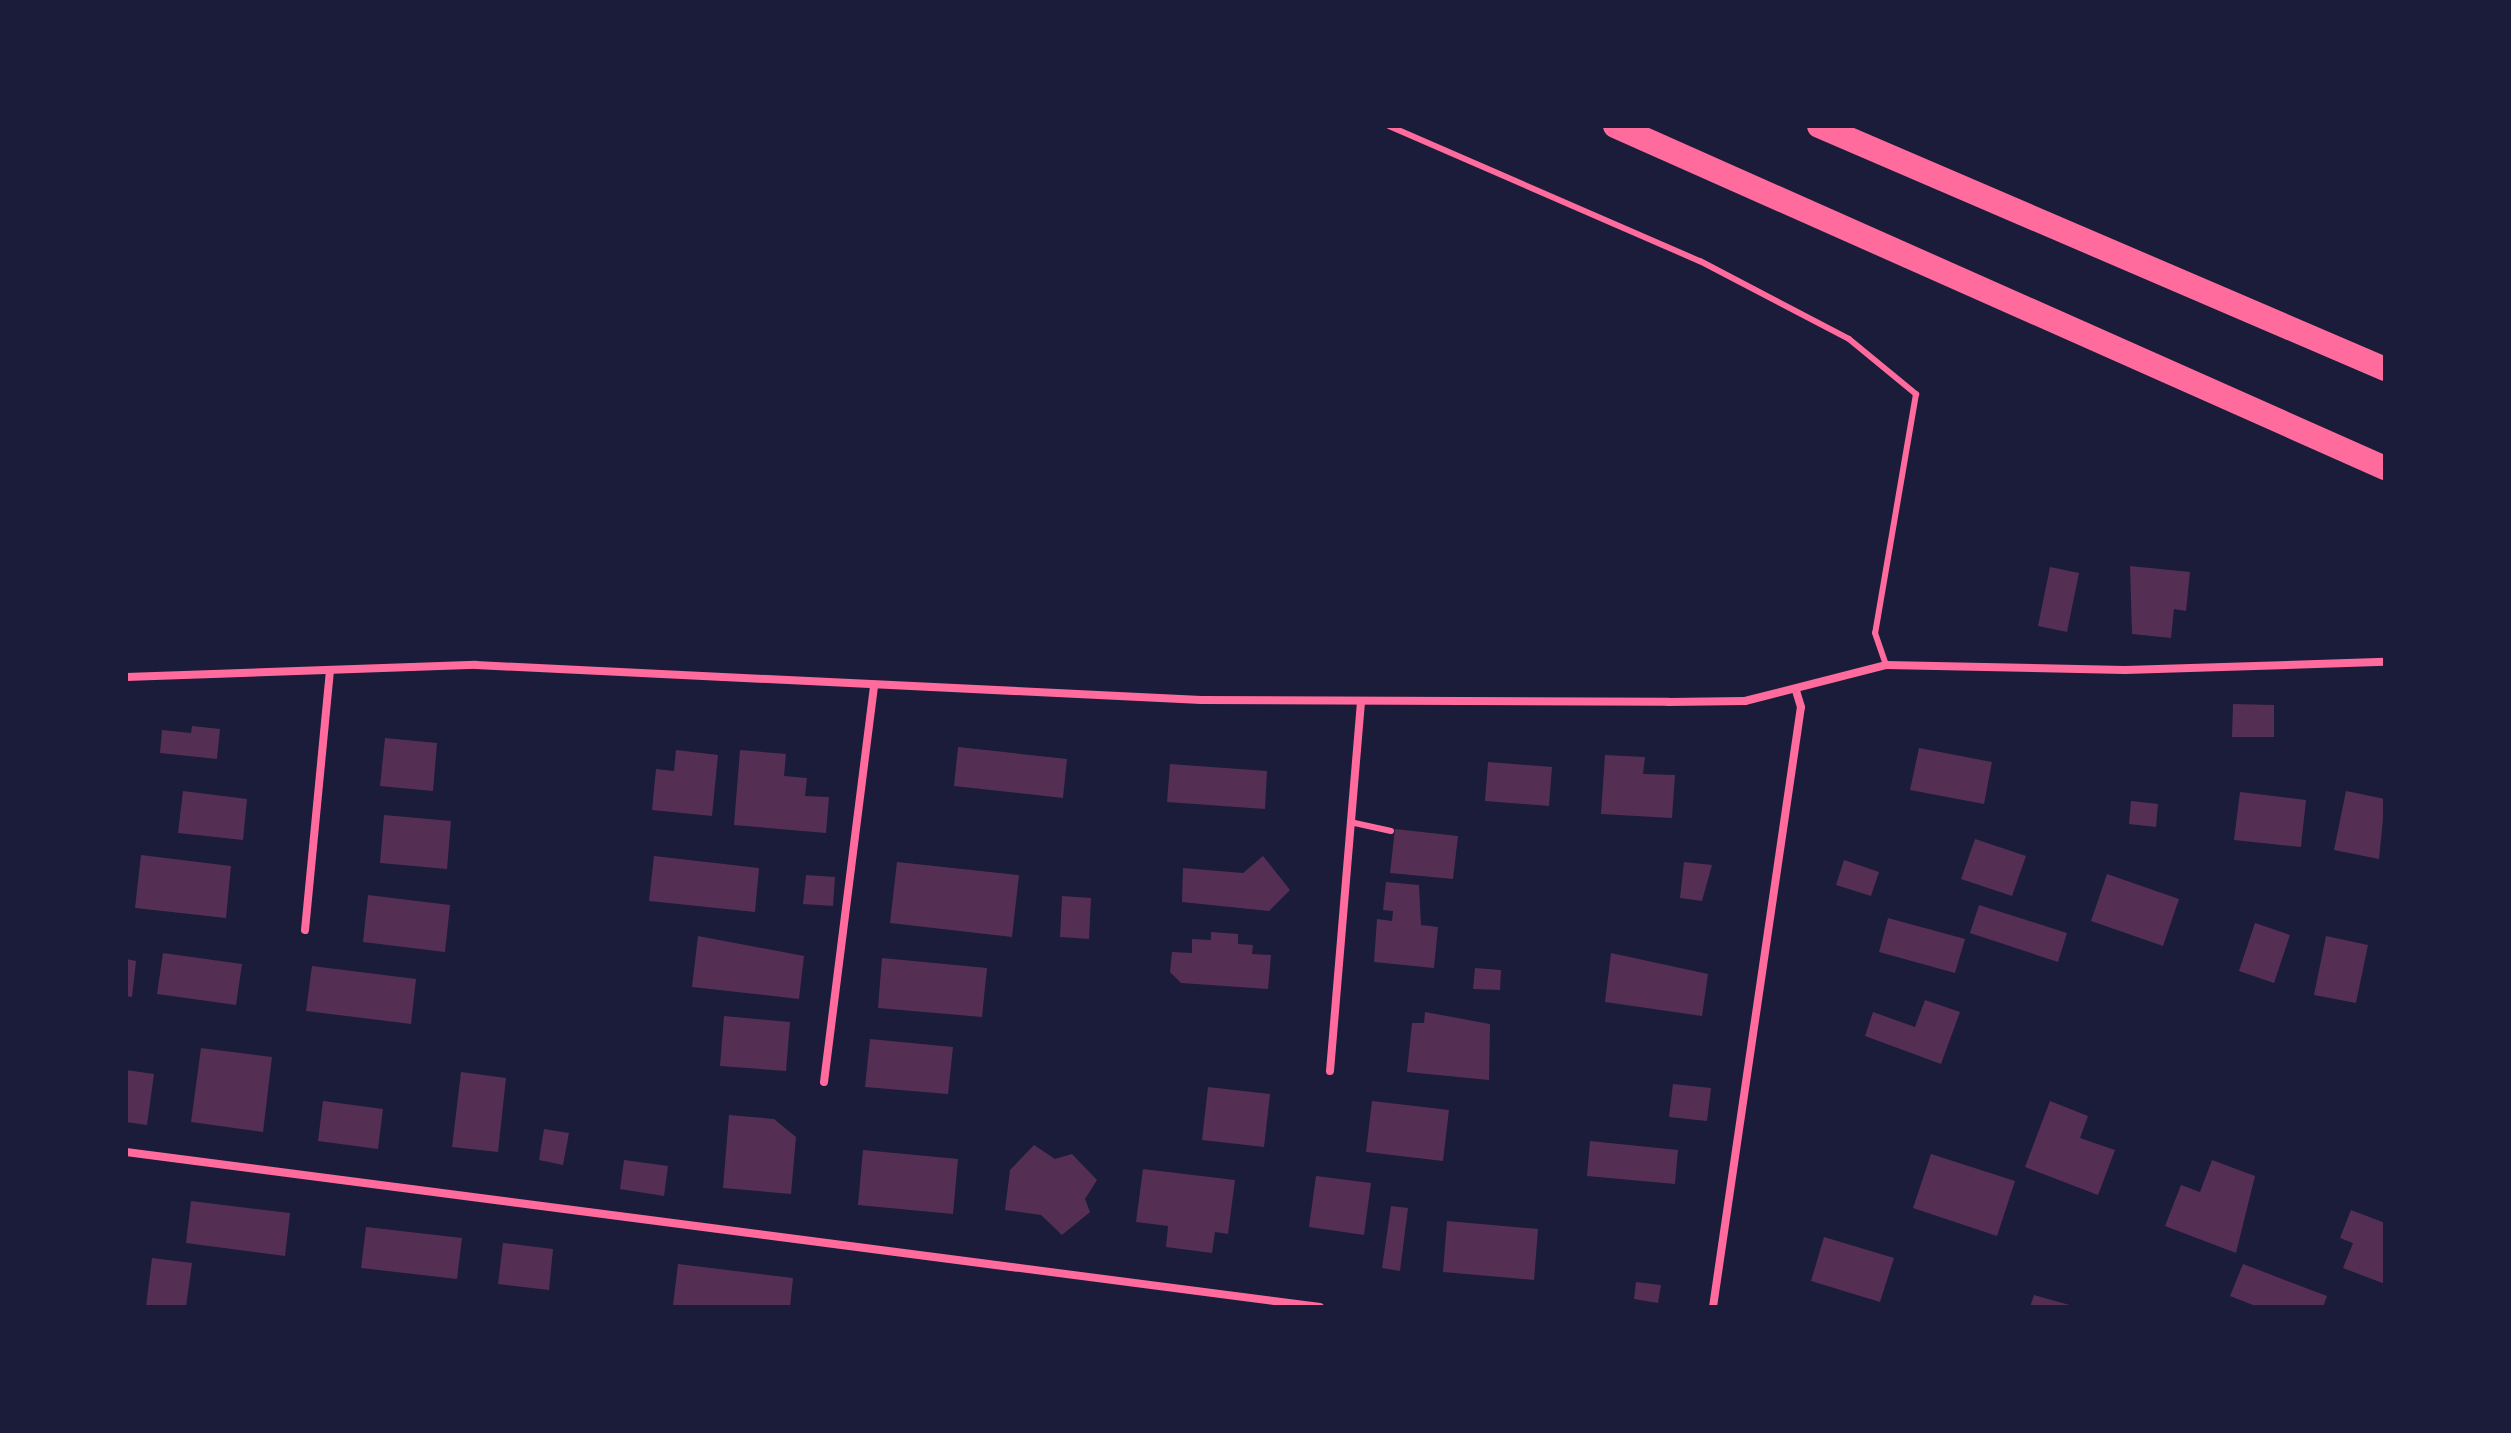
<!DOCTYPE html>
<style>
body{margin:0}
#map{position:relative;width:2511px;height:1433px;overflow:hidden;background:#1b1b3a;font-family:"Roboto Condensed",sans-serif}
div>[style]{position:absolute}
.building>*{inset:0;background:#542f53}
.service>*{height:6px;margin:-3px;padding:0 3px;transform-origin:3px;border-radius:3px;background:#ff6b9d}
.minor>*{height:8px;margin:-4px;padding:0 4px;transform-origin:4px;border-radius:4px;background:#ff6b9d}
.motorway>*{height:24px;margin:-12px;padding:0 12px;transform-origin:12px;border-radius:12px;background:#ff6b9d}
span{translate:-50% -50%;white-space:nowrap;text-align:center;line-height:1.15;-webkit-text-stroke:8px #1b1b3a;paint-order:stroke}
.frame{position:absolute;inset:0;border:128px solid #1b1b3a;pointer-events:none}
</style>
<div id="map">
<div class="building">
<div style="clip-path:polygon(2130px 566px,2190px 572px,2186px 611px,2174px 609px,2171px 638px,2132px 634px)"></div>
<div style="clip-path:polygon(2050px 567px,2079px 573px,2067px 632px,2038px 626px)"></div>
<div style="clip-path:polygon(2233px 704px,2274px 705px,2274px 737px,2232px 737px)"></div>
<div style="clip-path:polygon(192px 726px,220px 729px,217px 759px,160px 753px,162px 730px,191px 733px)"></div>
<div style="clip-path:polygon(385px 738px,437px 743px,433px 791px,380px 786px)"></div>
<div style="clip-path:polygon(958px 747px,1067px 759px,1063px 798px,954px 786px)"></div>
<div style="clip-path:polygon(1919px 748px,1992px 762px,1984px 804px,1910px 790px)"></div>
<div style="clip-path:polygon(676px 750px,718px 755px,712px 816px,652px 810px,656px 769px,674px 771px)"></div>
<div style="clip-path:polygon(740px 750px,786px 754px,784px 776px,807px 778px,805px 796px,829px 797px,826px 833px,734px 825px)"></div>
<div style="clip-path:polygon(1605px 755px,1645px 757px,1643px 774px,1675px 775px,1672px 818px,1601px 814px)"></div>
<div style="clip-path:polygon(1488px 762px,1552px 767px,1549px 806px,1485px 801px)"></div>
<div style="clip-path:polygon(1170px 764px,1267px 771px,1265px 809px,1167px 802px)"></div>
<div style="clip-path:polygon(183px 791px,247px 799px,243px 840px,178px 833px)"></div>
<div style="clip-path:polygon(2346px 791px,2385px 799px,2379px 859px,2334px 850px)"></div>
<div style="clip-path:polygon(2240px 792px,2306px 800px,2301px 847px,2234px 840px)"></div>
<div style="clip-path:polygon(2131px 801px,2158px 804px,2156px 827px,2129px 824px)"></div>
<div style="clip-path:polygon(384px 815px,451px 821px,447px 869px,380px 863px)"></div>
<div style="clip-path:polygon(1395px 829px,1458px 836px,1453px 879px,1390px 873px)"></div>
<div style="clip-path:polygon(1975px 839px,2026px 856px,2012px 896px,1961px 879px)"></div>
<div style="clip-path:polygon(141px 855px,231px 866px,226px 918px,135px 908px)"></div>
<div style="clip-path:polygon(654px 856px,759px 868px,755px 912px,649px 901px)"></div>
<div style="clip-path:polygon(1263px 856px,1290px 890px,1269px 911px,1182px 902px,1183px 868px,1243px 873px)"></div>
<div style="clip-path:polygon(1844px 860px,1879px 872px,1871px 896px,1836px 885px)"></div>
<div style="clip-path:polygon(897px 862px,1019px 875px,1012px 937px,890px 923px)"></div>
<div style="clip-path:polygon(1684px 862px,1712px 865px,1702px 901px,1680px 898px)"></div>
<div style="clip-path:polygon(2107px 874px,2179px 899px,2163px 946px,2091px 921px)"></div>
<div style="clip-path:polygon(806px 875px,835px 877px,833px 906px,803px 904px)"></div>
<div style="clip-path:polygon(1386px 882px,1419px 885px,1421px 925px,1438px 927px,1434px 968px,1374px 962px,1377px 919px,1392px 921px,1393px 911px,1383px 910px)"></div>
<div style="clip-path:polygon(368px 895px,450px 905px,445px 952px,363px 942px)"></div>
<div style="clip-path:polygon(1062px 896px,1091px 898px,1089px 939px,1060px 937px)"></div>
<div style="clip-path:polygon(1979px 905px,2067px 933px,2058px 962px,1970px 933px)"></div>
<div style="clip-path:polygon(1888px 918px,1965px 939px,1955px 973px,1879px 952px)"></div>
<div style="clip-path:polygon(2255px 923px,2290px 935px,2274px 983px,2239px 971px)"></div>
<div style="clip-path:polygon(1211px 932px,1238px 934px,1238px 944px,1253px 945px,1252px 954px,1271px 955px,1268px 989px,1181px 983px,1170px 972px,1172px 952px,1192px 953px,1192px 939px,1211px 940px)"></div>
<div style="clip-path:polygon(698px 936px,804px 956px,799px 999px,692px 987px)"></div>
<div style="clip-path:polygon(2326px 936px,2368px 945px,2356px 1003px,2314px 995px)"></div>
<div style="clip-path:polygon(163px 953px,242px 964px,236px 1005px,157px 994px)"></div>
<div style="clip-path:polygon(1611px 953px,1708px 974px,1702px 1016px,1605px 1002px)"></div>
<div style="clip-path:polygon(882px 958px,987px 968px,982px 1017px,878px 1008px)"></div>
<div style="clip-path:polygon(126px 959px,136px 961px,132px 997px,126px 996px)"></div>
<div style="clip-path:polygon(312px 966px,416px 979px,411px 1024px,306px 1011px)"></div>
<div style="clip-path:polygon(1475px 968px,1501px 970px,1500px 990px,1473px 989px)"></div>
<div style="clip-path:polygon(1925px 1000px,1960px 1012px,1941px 1064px,1865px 1036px,1873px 1012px,1915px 1027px)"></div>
<div style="clip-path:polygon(1425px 1012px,1490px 1024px,1489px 1080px,1407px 1072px,1412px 1023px,1424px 1023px)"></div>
<div style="clip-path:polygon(724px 1016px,790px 1022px,786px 1071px,720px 1066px)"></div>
<div style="clip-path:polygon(870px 1039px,953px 1047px,948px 1094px,865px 1087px)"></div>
<div style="clip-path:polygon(201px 1048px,272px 1057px,263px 1132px,191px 1122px)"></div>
<div style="clip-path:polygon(126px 1070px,154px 1074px,147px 1125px,126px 1122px)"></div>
<div style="clip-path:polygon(461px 1072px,506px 1078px,498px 1152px,452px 1147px)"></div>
<div style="clip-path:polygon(1673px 1084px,1711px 1088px,1707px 1121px,1669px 1117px)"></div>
<div style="clip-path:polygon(1208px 1087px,1270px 1094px,1264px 1147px,1202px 1140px)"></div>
<div style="clip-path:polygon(323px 1101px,383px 1109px,378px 1149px,318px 1141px)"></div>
<div style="clip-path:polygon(1372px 1101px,1449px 1110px,1443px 1161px,1366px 1152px)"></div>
<div style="clip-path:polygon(2050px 1101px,2088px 1116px,2080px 1138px,2115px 1150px,2098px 1195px,2025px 1167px)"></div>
<div style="clip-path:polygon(729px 1115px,774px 1119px,796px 1137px,791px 1194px,723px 1188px)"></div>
<div style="clip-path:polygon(544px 1129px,569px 1133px,563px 1165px,539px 1160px)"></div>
<div style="clip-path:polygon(1590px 1141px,1678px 1150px,1675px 1184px,1587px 1176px)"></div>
<div style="clip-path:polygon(1034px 1145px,1055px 1159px,1072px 1154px,1097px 1180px,1085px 1199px,1090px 1212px,1062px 1235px,1041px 1215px,1005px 1210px,1010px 1170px)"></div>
<div style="clip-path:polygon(863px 1150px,958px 1159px,953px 1214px,858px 1205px)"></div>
<div style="clip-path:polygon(1931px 1154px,2015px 1181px,1997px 1236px,1913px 1208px)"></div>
<div style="clip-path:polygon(624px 1160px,668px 1166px,664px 1196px,620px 1189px)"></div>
<div style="clip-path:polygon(2212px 1160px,2255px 1176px,2236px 1253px,2165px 1226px,2181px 1185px,2200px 1192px)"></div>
<div style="clip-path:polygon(1143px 1169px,1235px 1180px,1228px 1234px,1215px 1232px,1212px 1253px,1166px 1247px,1168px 1226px,1136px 1222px)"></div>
<div style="clip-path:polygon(1316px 1176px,1371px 1183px,1364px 1235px,1309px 1227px)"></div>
<div style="clip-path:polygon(191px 1201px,290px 1213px,285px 1256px,186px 1243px)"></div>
<div style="clip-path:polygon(1391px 1206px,1408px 1208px,1400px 1271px,1382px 1268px)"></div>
<div style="clip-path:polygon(2351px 1210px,2385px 1223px,2385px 1284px,2343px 1268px,2353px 1243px,2340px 1238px)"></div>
<div style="clip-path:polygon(1447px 1221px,1538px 1229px,1534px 1280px,1443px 1272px)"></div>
<div style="clip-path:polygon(366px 1227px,462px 1238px,457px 1279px,361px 1268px)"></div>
<div style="clip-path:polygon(1824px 1237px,1894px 1258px,1880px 1302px,1811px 1281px)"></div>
<div style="clip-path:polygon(503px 1243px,553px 1249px,549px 1290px,498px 1284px)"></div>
<div style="clip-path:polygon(152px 1258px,192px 1263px,186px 1307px,146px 1307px)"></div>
<div style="clip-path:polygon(678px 1264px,793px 1278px,790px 1307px,673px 1305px)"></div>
<div style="clip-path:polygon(2243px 1264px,2327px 1296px,2323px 1307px,2258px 1307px,2230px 1296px)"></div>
<div style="clip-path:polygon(1636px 1282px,1661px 1285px,1658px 1303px,1634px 1299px)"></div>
<div style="clip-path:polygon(2034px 1295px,2073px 1306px,2073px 1307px,2030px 1307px)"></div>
</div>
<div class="service">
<div style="left:1389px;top:126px;width:339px;rotate:23.5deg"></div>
<div style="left:1700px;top:261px;width:168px;rotate:27.6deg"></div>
<div style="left:1849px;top:339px;width:87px;rotate:39.4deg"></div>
<div style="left:1916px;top:394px;width:242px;rotate:99.7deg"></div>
<div style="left:1875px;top:633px;width:34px;rotate:71deg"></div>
<div style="left:1350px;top:822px;width:42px;rotate:12.4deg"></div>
</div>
<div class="minor">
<div style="left:126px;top:677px;width:350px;rotate:-2deg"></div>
<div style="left:476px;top:665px;width:726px;rotate:2.76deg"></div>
<div style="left:1201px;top:700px;width:467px;rotate:0.2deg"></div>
<div style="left:1668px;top:702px;width:77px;rotate:-0.7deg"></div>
<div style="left:1745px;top:701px;width:146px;rotate:-14.3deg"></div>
<div style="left:1886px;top:665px;width:239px;rotate:1.2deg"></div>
<div style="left:2125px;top:670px;width:260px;rotate:-1.8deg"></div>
<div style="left:305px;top:930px;width:260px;rotate:-84.5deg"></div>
<div style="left:1330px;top:1071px;width:370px;rotate:-85.2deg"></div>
<div style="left:824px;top:1082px;width:400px;rotate:-82.8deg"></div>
<div style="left:126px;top:1152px;width:1204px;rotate:7.4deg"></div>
<div style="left:1713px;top:1307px;width:606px;rotate:-81.66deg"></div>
<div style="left:1801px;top:707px;width:17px;rotate:-107deg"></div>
</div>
<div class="motorway">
<div style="left:1615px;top:126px;width:843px;rotate:23.95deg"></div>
<div style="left:1819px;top:126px;width:616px;rotate:23.24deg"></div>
</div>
<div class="frame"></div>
</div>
